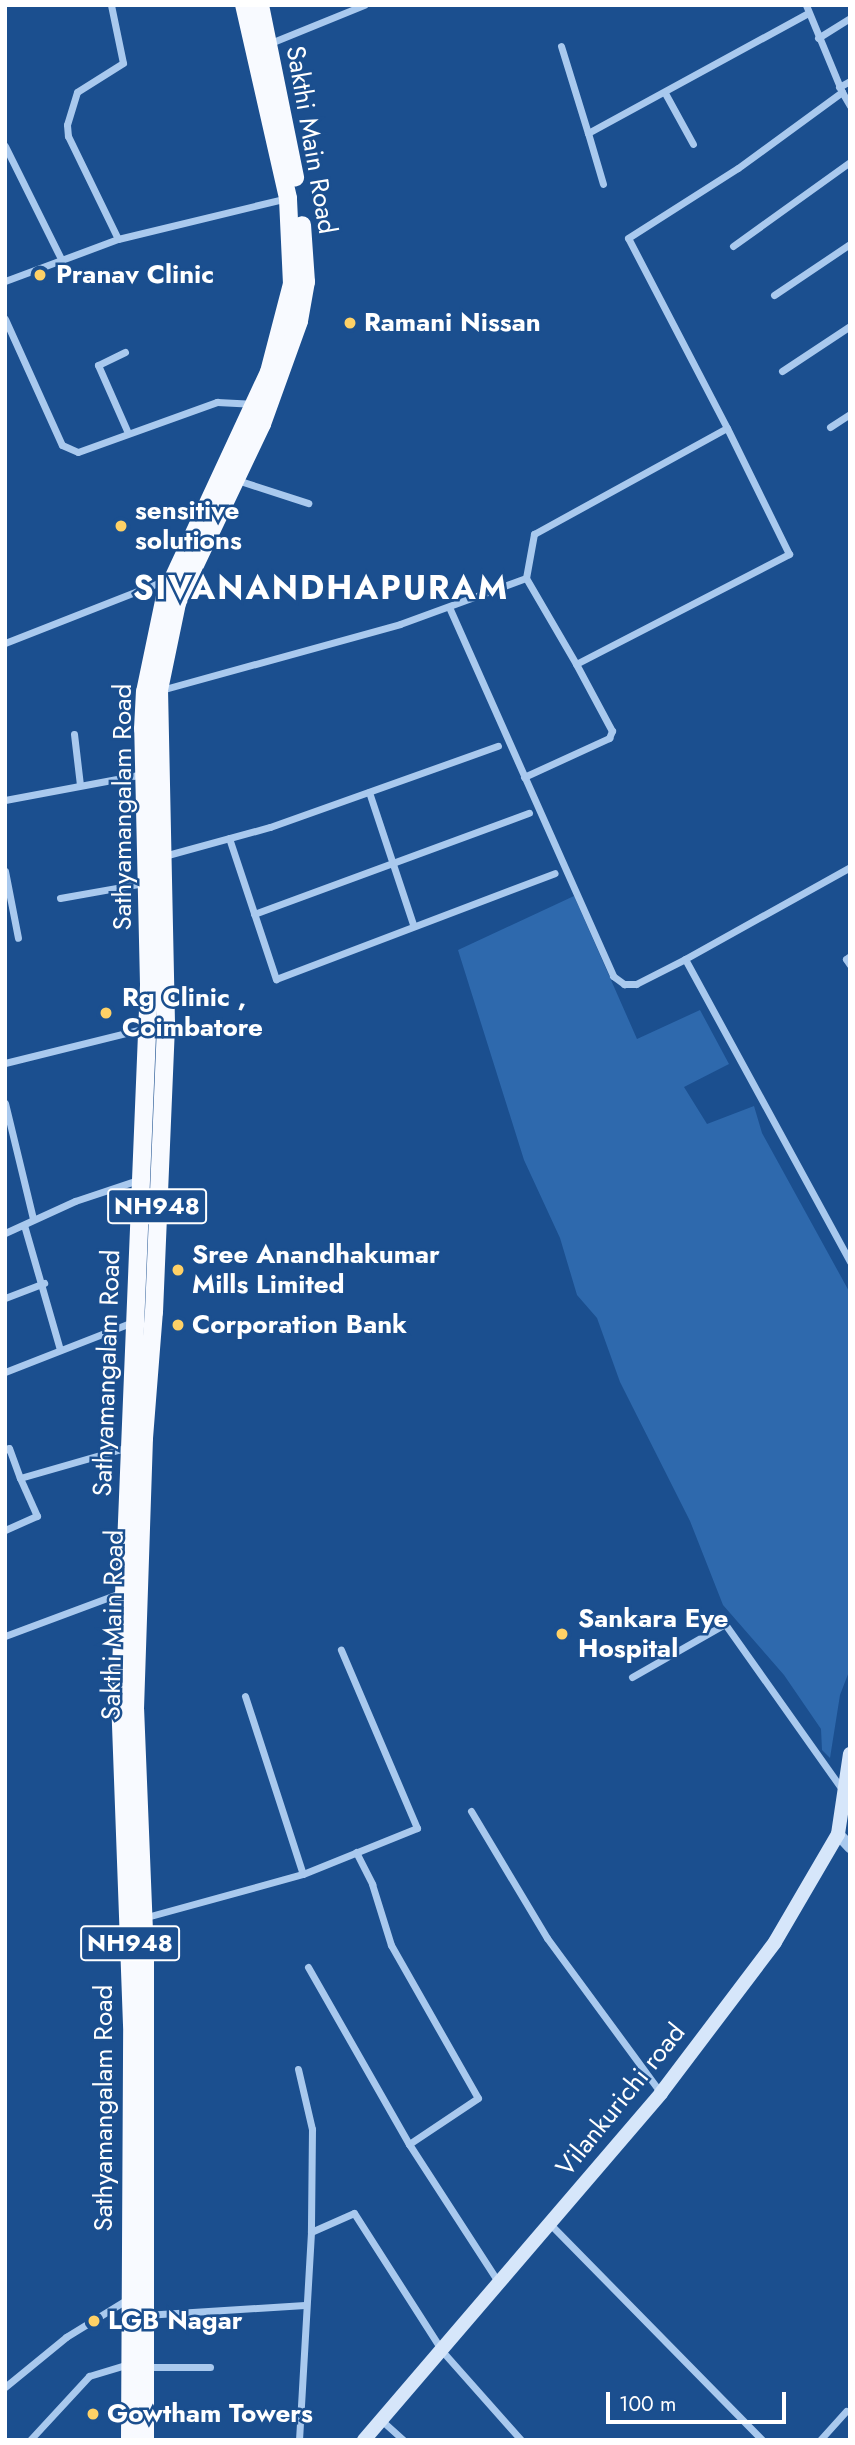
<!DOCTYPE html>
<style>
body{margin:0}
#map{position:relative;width:855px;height:2445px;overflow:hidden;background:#1b4f8f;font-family:Jost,sans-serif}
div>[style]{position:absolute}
.green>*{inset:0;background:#2e69ad}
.minor>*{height:7px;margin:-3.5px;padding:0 3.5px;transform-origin:3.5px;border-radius:3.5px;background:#a9c9ee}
.tertiary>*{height:12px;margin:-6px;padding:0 6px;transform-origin:6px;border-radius:6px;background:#a9c9ee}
.secondary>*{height:14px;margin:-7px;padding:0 7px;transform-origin:7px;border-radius:7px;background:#d6e6fa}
.trunk>*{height:18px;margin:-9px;padding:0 9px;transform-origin:9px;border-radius:9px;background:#f8faff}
.dots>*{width:19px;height:19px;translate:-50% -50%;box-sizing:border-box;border:4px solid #1b4f8f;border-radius:50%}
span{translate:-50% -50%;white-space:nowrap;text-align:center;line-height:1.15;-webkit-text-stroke:5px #1b4f8f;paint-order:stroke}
.shield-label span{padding:2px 5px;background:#1b4f8f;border:2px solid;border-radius:5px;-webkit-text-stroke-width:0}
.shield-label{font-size:24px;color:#fff;font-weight:700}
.street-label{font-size:26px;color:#fff}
.poi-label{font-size:26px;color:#fff;font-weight:700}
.left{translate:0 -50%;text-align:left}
.district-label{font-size:33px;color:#fff;font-weight:700;letter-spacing:2px}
.frame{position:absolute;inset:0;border:7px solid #fff;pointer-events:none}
.scale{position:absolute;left:606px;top:2392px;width:180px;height:32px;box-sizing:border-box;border:4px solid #fff;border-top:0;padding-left:9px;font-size:21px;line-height:24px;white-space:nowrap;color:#fff;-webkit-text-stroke:5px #1b4f8f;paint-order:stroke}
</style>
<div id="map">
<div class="green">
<div style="clip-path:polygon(574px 896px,637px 1039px,700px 1010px,729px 1064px,684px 1087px,707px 1124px,754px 1106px,762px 1133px,850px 1293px,850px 1669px,840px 1695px,830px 1758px,822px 1750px,821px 1729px,784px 1675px,723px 1605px,690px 1521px,620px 1382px,597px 1318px,577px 1295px,560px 1238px,524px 1160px,458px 950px)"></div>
</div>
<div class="minor">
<div style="left:111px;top:5px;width:59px;rotate:78.3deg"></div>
<div style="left:123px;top:63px;width:54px;rotate:147.8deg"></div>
<div style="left:77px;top:92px;width:34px;rotate:107deg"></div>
<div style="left:67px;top:125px;width:11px;rotate:85deg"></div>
<div style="left:68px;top:136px;width:114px;rotate:64.1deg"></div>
<div style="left:818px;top:38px;width:38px;rotate:-32deg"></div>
<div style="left:268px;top:44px;width:104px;rotate:-22.1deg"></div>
<div style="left:561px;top:46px;width:91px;rotate:72.8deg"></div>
<div style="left:588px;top:133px;width:251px;rotate:-28.6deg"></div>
<div style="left:839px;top:87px;width:13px;rotate:-29deg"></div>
<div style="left:842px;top:92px;width:16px;rotate:60deg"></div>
<div style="left:665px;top:93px;width:58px;rotate:61.2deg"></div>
<div style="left:588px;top:133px;width:53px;rotate:73.6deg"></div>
<div style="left:5px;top:146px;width:124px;rotate:63.6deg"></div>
<div style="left:733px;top:246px;width:144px;rotate:-35.7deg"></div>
<div style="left:5px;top:281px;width:121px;rotate:-20.4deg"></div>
<div style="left:118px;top:239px;width:174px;rotate:-13.6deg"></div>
<div style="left:774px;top:295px;width:92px;rotate:-33.9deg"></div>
<div style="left:5px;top:319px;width:138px;rotate:65.7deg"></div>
<div style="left:62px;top:445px;width:17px;rotate:24deg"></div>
<div style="left:78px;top:452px;width:148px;rotate:-19.8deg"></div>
<div style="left:217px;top:402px;width:34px;rotate:3deg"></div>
<div style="left:125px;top:352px;width:30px;rotate:154deg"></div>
<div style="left:98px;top:365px;width:74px;rotate:66.2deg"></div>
<div style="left:782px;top:371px;width:82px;rotate:-33.5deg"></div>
<div style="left:830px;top:427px;width:24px;rotate:-33deg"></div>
<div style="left:237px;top:480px;width:75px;rotate:17.9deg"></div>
<div style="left:526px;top:578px;width:99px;rotate:59.8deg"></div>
<div style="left:576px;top:664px;width:240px;rotate:-27.3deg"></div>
<div style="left:789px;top:554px;width:140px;rotate:-116.2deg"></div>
<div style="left:449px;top:607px;width:404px;rotate:66deg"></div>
<div style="left:613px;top:976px;width:14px;rotate:36deg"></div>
<div style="left:624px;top:984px;width:12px"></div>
<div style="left:636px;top:984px;width:55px;rotate:-27deg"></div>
<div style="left:685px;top:959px;width:189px;rotate:-29.1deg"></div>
<div style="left:5px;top:643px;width:178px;rotate:-21.4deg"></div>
<div style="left:161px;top:690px;width:248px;rotate:-15.4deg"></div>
<div style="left:400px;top:624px;width:134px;rotate:-20.1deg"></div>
<div style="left:526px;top:578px;width:45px;rotate:-79.7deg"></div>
<div style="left:534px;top:534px;width:220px;rotate:-28.8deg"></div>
<div style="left:727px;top:428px;width:214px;rotate:-117.5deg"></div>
<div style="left:628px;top:238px;width:130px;rotate:-32.5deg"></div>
<div style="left:738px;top:168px;width:129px;rotate:-36.2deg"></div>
<div style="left:842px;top:92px;width:94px;rotate:-112.5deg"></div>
<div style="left:74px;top:734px;width:51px;rotate:83.3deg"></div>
<div style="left:524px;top:777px;width:94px;rotate:-24.6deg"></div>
<div style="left:609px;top:738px;width:8px;rotate:-67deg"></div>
<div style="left:612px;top:731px;width:76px;rotate:-118.2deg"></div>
<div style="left:369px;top:792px;width:139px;rotate:71.6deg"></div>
<div style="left:5px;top:800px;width:141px;rotate:-10.6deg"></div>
<div style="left:229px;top:838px;width:149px;rotate:71.6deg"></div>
<div style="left:276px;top:979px;width:298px;rotate:-20.8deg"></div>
<div style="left:164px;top:856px;width:110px;rotate:-15.3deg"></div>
<div style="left:270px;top:827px;width:242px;rotate:-19.6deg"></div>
<div style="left:5px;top:871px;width:68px;rotate:79deg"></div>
<div style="left:60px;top:898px;width:85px;rotate:-10.1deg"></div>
<div style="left:254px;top:914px;width:293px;rotate:-20.2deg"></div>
<div style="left:850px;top:956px;width:5px;rotate:143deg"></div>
<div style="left:846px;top:959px;width:7px;rotate:56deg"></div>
<div style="left:685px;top:959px;width:345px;rotate:61.4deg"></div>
<div style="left:5px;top:1063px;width:145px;rotate:-13.9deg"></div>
<div style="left:5px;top:1103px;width:119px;rotate:76.4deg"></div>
<div style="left:24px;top:1225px;width:130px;rotate:73.9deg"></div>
<div style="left:5px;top:1233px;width:77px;rotate:-24.6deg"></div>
<div style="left:75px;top:1201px;width:70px;rotate:-18.4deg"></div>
<div style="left:5px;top:1298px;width:42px;rotate:-21deg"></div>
<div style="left:5px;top:1372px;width:140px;rotate:-21.4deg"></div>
<div style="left:5px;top:1450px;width:4px;rotate:-27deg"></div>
<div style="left:9px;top:1448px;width:32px;rotate:70deg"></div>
<div style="left:5px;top:1530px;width:35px;rotate:-24deg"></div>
<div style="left:37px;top:1516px;width:42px;rotate:-114.1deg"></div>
<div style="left:20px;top:1478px;width:112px;rotate:-16deg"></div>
<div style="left:5px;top:1636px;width:126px;rotate:-20.4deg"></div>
<div style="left:632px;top:1677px;width:107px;rotate:-29.7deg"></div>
<div style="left:725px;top:1624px;width:201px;rotate:54.7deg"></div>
<div style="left:245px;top:1696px;width:187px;rotate:72deg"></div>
<div style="left:471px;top:1811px;width:148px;rotate:59.1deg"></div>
<div style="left:547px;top:1938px;width:192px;rotate:53.7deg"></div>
<div style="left:356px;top:1852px;width:36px;rotate:63deg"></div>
<div style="left:372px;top:1884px;width:64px;rotate:72.7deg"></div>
<div style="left:391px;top:1945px;width:176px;rotate:60.4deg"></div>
<div style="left:478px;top:2098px;width:83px;rotate:146.3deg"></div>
<div style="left:143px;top:1918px;width:166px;rotate:-15.4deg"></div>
<div style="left:303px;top:1874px;width:123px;rotate:-22deg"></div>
<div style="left:417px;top:1828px;width:194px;rotate:-113.1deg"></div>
<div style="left:308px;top:1967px;width:204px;rotate:60.3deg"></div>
<div style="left:409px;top:2144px;width:166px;rotate:57.1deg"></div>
<div style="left:298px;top:2069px;width:62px;rotate:76.9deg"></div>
<div style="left:312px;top:2129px;width:103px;rotate:90.6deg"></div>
<div style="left:311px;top:2232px;width:208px;rotate:93.3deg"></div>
<div style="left:551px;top:2225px;width:301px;rotate:45.5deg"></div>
<div style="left:311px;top:2232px;width:47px;rotate:-23.8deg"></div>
<div style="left:354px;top:2213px;width:165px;rotate:57.4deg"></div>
<div style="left:443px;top:2352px;width:118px;rotate:48.4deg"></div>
<div style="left:145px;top:2315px;width:160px;rotate:-3.6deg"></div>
<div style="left:144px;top:2367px;width:66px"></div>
<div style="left:5px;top:2387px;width:79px;rotate:-39.3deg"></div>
<div style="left:66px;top:2337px;width:73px;rotate:-31.5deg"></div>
<div style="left:380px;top:2419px;width:31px;rotate:42deg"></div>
<div style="left:30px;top:2440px;width:87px;rotate:-47.3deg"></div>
<div style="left:89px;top:2376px;width:42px;rotate:-16.7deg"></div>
<div style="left:820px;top:2440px;width:39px;rotate:-48deg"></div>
</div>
<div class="tertiary">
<div style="left:838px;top:1834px;width:18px;rotate:47deg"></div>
</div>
<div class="secondary">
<div style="left:364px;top:2440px;width:457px;rotate:-49.4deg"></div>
<div style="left:661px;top:2093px;width:189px;rotate:-52.9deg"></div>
<div style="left:775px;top:1942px;width:125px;rotate:-59.7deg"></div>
<div style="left:838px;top:1834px;width:81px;rotate:-81.5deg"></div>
</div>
<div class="trunk">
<div style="left:260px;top:5px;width:176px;rotate:78.5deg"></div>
<div style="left:130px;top:2440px;width:415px;rotate:-89.7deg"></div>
<div style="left:132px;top:2025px;width:333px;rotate:-92.1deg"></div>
<div style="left:120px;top:1692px;width:709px;rotate:-87.65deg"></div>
<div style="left:149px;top:984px;width:255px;rotate:-91.3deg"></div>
<div style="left:143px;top:729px;width:37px;rotate:-87deg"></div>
<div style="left:145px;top:692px;width:98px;rotate:-78.2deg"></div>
<div style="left:165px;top:596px;width:247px;rotate:-65.1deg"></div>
<div style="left:269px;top:372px;width:91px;rotate:-75.4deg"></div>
<div style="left:292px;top:284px;width:86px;rotate:-92.7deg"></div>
<div style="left:288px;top:198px;width:198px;rotate:-102.8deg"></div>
<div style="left:145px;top:2440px;width:484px;rotate:-90deg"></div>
<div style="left:145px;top:1956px;width:247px;rotate:-92.3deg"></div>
<div style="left:135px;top:1709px;width:271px;rotate:-88.1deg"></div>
<div style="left:144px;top:1438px;width:126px;rotate:-85.5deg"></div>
<div style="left:154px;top:1312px;width:289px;rotate:-87.6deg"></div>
<div style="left:166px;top:1023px;width:333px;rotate:-91.2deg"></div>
<div style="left:159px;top:690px;width:89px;rotate:-78.3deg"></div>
<div style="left:177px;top:603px;width:198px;rotate:-64.6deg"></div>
<div style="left:262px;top:424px;width:109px;rotate:-70.2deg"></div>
<div style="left:299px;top:321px;width:40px;rotate:-80deg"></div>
<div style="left:306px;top:282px;width:57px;rotate:-94deg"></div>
</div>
<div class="dots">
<div style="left:40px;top:275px;background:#ffd166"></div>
<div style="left:350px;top:323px;background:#ffd166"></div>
<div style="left:121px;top:526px;background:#ffd166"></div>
<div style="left:106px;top:1013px;background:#ffd166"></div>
<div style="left:178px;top:1270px;background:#ffd166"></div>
<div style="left:178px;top:1325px;background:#ffd166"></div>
<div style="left:562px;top:1634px;background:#ffd166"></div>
<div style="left:94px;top:2321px;background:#ffd166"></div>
<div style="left:93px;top:2414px;background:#ffd166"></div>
</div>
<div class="shield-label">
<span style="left:157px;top:1206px">NH948</span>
<span style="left:130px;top:1943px">NH948</span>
</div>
<div class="street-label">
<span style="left:311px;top:140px;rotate:80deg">Sakthi Main Road</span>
<span style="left:123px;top:807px;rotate:-90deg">Sathyamangalam Road</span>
<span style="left:107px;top:1373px;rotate:-88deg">Sathyamangalam Road</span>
<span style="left:113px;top:1625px;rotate:-89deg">Sakthi Main Road</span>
<span style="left:621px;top:2100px;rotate:-51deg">Vilankurichi road</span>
<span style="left:104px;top:2108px;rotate:-90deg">Sathyamangalam Road</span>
</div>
<div class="poi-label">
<span class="left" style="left:56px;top:275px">Pranav Clinic</span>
<span class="left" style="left:364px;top:323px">Ramani Nissan</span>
<span class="left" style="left:135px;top:526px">sensitive<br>solutions</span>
<span class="left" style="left:122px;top:1013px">Rg Clinic ,<br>Coimbatore</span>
<span class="left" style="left:192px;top:1270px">Sree Anandhakumar<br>Mills Limited</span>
<span class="left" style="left:192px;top:1325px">Corporation Bank</span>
<span class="left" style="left:578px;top:1634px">Sankara Eye<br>Hospital</span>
<span class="left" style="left:108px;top:2321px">LGB Nagar</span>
<span class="left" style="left:107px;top:2414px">Gowtham Towers</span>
</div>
<div class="district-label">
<span style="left:321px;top:588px">SIVANANDHAPURAM</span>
</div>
<div class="frame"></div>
<div class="scale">100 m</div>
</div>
